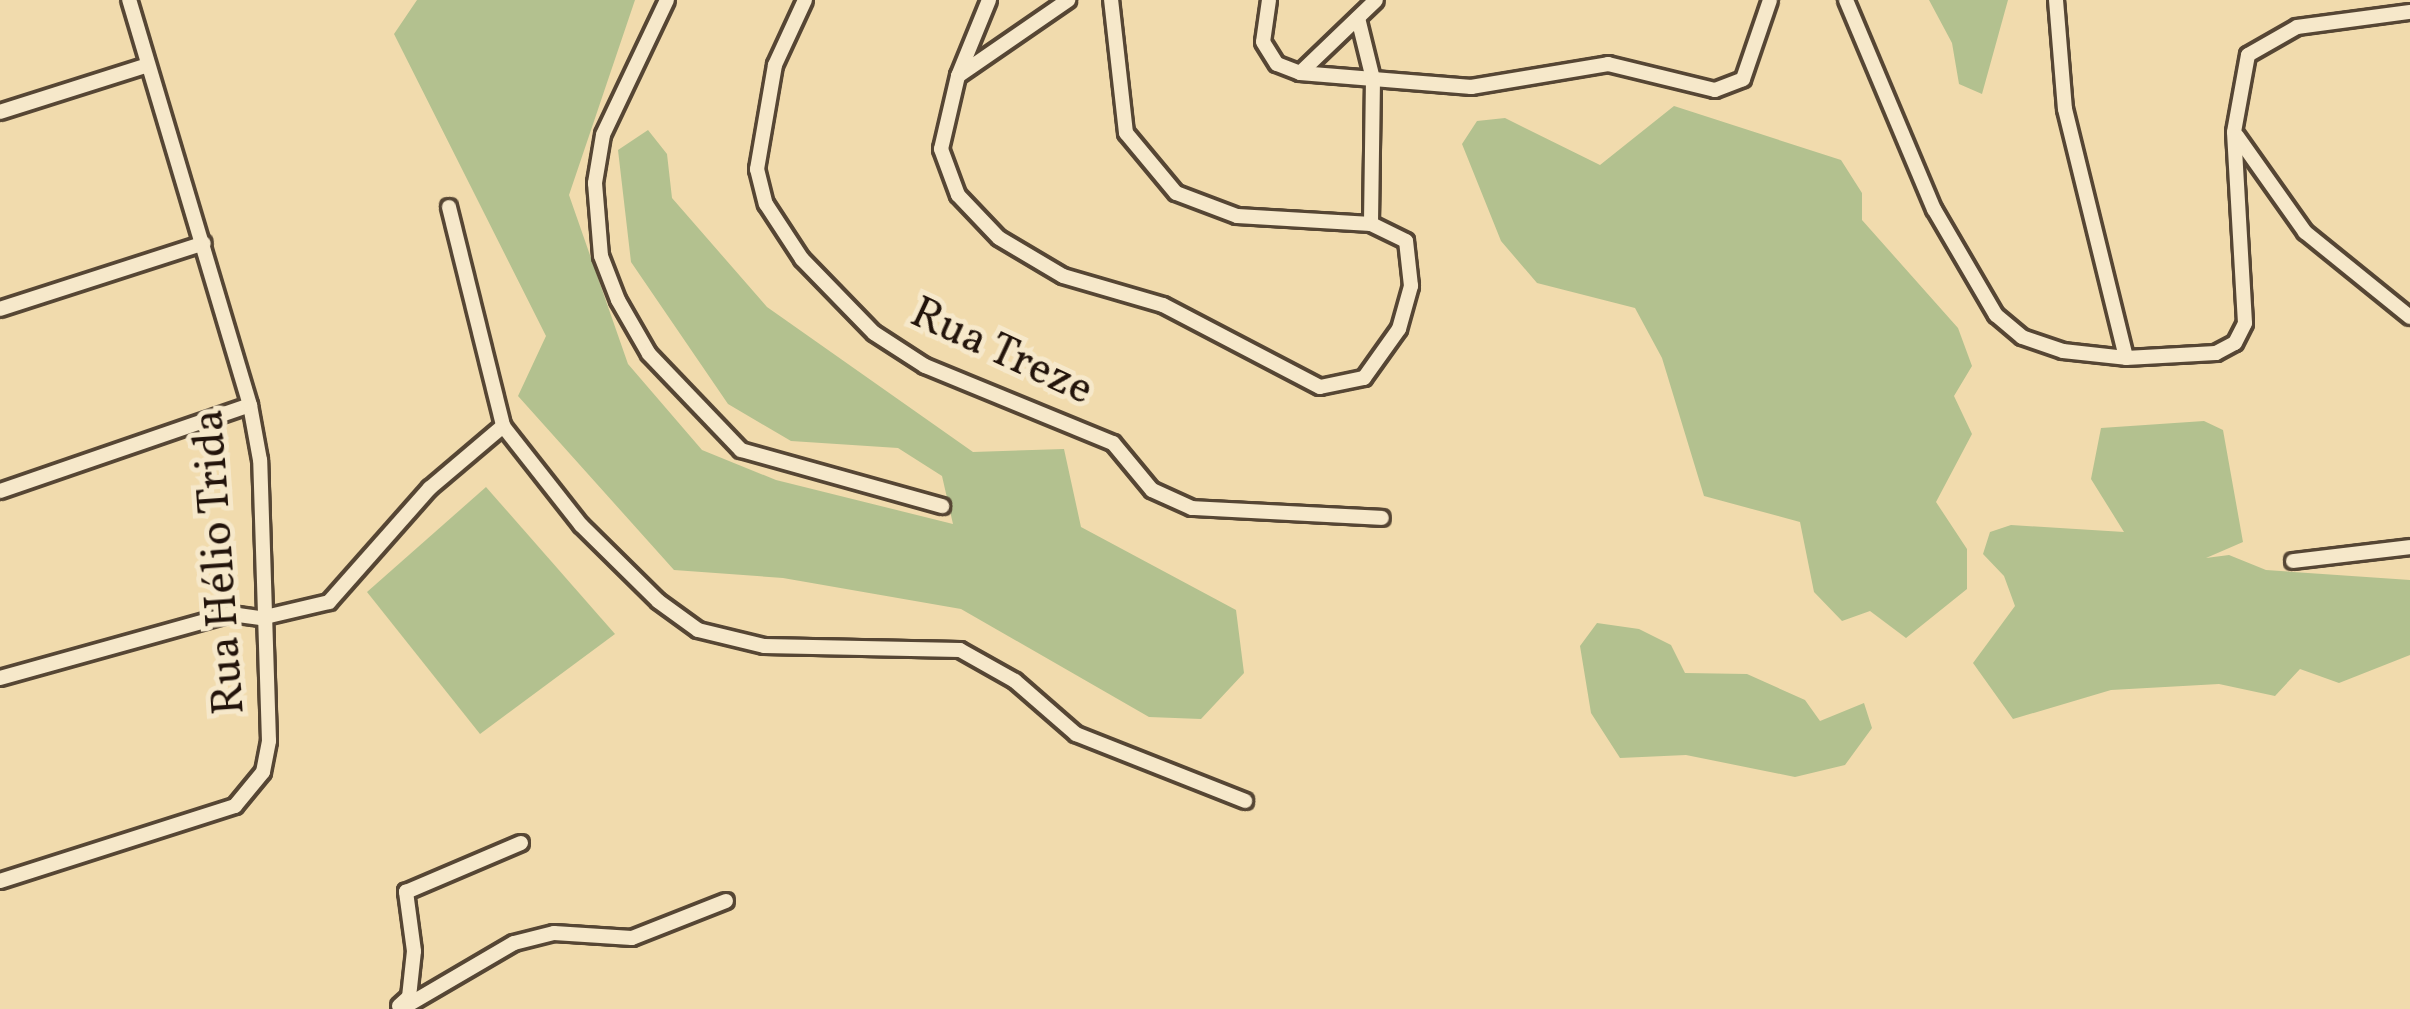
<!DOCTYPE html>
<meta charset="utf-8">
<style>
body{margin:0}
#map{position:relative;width:2410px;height:1009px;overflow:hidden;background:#f1dbad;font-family:Vollkorn,serif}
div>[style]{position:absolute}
.green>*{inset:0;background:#b3c18f}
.roads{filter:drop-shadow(3px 0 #564634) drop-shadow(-3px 0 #564634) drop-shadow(0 3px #564634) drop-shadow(0 -3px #564634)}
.minor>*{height:14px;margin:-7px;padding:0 7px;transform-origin:7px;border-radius:7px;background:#f6e8ca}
span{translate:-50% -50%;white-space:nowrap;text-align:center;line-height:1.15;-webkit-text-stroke:10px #f6e8ca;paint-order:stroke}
.street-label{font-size:45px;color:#23140b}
</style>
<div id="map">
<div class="green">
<div style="clip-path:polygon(417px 0,635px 0,569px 195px,628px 364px,702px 450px,776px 480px,953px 524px,942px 476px,898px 448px,791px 441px,728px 404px,631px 262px,618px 150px,648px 130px,667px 154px,672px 198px,767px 307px,973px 452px,1064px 449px,1081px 527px,1236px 610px,1244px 673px,1201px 719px,1149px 717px,961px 609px,783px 578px,674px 570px,518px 396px,546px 336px,394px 34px)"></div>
<div style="clip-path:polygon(1929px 0,2008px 0,1982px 94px,1959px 84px,1952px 43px)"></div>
<div style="clip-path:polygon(1674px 106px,1841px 160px,1862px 193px,1862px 220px,1958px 328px,1972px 366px,1954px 396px,1972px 434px,1936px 502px,1967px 549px,1967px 589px,1906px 638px,1870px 611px,1842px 621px,1814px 592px,1800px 522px,1704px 496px,1662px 358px,1635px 308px,1537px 283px,1501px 241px,1462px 144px,1477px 121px,1505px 118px,1600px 165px)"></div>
<div style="clip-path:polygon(2204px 421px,2223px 430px,2243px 542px,2206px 558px,2229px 555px,2266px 570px,2410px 580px,2410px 655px,2339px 683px,2300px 669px,2275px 696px,2219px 684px,2111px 690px,2013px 719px,1973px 663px,2015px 606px,2004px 576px,1983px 554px,1990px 532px,2011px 525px,2124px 532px,2091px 479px,2101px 428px)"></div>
<div style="clip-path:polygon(486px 487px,615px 634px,480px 734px,367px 592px)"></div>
<div style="clip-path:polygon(1597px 623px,1639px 629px,1671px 645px,1685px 673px,1747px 674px,1805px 700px,1820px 721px,1864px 703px,1872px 728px,1845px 765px,1795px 777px,1686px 755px,1620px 758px,1591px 713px,1580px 646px)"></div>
</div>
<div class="roads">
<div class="minor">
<div style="left:667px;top:0;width:149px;rotate:115.4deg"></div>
<div style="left:603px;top:135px;width:49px;rotate:99.5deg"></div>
<div style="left:595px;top:183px;width:73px;rotate:85.3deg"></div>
<div style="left:601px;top:256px;width:47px;rotate:68.9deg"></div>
<div style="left:618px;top:300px;width:62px;rotate:60.1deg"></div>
<div style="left:649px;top:354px;width:133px;rotate:46.2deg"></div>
<div style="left:741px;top:450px;width:209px;rotate:15.6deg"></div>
<div style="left:805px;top:0;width:72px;rotate:114.8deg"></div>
<div style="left:775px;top:65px;width:106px;rotate:99.8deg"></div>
<div style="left:757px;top:169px;width:36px;rotate:76deg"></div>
<div style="left:766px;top:204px;width:66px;rotate:56.8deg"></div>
<div style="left:802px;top:259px;width:103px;rotate:45.8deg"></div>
<div style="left:874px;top:333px;width:61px;rotate:32.9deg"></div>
<div style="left:925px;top:366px;width:203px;rotate:22.3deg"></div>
<div style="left:1113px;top:443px;width:61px;rotate:50.3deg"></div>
<div style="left:1152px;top:490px;width:44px;rotate:24.2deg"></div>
<div style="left:1192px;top:508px;width:190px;rotate:3deg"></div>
<div style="left:989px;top:0;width:82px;rotate:112.2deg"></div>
<div style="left:958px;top:76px;width:75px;rotate:103.1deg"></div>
<div style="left:941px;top:149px;width:49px;rotate:69.7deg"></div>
<div style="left:958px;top:195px;width:59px;rotate:46.4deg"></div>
<div style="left:999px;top:238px;width:74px;rotate:30.7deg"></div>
<div style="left:1063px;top:276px;width:104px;rotate:16.2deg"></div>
<div style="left:1163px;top:305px;width:177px;rotate:27.6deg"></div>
<div style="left:1320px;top:387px;width:45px;rotate:-11.6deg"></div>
<div style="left:1364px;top:378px;width:60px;rotate:-54.5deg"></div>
<div style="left:1399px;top:329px;width:45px;rotate:-74.4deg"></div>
<div style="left:1411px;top:286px;width:45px;rotate:-96.3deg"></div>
<div style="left:1406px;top:241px;width:39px;rotate:-154deg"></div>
<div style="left:1371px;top:224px;width:134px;rotate:-176.6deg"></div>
<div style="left:1237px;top:216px;width:65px;rotate:-159.3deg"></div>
<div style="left:1176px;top:193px;width:78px;rotate:-129.8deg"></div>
<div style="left:1126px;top:133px;width:134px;rotate:-96.4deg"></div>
<div style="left:1269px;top:0;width:42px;rotate:98.1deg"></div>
<div style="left:1263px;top:42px;width:26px;rotate:58deg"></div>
<div style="left:1277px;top:64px;width:25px;rotate:21deg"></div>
<div style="left:1300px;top:73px;width:172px;rotate:4.7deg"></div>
<div style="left:1471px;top:87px;width:139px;rotate:-9.5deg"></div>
<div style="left:1608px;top:64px;width:110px;rotate:13.7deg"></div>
<div style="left:1715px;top:90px;width:30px;rotate:-21deg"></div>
<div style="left:1743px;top:79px;width:83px;rotate:-71.1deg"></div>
<div style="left:1846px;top:0;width:227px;rotate:67.2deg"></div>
<div style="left:1934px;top:209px;width:123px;rotate:59.7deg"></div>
<div style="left:1996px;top:315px;width:34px;rotate:40deg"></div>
<div style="left:2022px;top:337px;width:43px;rotate:18.9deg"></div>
<div style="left:2063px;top:351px;width:63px;rotate:6.3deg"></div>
<div style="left:2126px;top:358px;width:90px;rotate:-3.2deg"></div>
<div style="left:2216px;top:353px;width:21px;rotate:-28deg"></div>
<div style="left:2235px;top:343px;width:22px;rotate:-63deg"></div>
<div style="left:2245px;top:323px;width:191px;rotate:-93.3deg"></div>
<div style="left:2234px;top:132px;width:78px;rotate:-79.7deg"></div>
<div style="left:2248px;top:55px;width:56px;rotate:-29.7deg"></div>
<div style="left:2297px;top:27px;width:114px;rotate:-7.6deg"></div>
<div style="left:2056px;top:0;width:109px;rotate:85.3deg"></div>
<div style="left:2065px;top:109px;width:256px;rotate:76.2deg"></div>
<div style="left:1358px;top:18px;width:63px;rotate:76.2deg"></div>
<div style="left:1373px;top:79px;width:145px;rotate:90.8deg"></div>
<div style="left:1300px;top:73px;width:105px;rotate:-43.8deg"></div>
<div style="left:958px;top:76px;width:134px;rotate:-34.6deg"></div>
<div style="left:0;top:112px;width:155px;rotate:-17.6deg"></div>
<div style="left:2237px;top:136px;width:118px;rotate:54.7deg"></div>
<div style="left:2305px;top:232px;width:135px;rotate:39deg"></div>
<div style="left:449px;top:207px;width:226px;rotate:76.1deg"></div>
<div style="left:503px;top:426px;width:126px;rotate:51.8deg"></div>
<div style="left:581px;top:525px;width:108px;rotate:44.6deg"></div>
<div style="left:658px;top:601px;width:49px;rotate:35.9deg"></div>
<div style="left:698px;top:630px;width:68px;rotate:13.6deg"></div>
<div style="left:764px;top:646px;width:196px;rotate:1.2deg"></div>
<div style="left:960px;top:650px;width:63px;rotate:29.4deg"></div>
<div style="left:1015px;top:681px;width:81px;rotate:41deg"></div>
<div style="left:1076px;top:734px;width:182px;rotate:21.6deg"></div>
<div style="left:0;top:309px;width:214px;rotate:-17.9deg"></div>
<div style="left:0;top:491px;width:264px;rotate:-19deg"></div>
<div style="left:2293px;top:561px;width:118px;rotate:-6.8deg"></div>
<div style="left:0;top:678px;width:240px;rotate:-15.5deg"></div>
<div style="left:231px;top:614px;width:30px;rotate:8deg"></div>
<div style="left:261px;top:618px;width:70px;rotate:-13.2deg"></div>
<div style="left:329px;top:602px;width:152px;rotate:-48.5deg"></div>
<div style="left:430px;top:488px;width:96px;rotate:-40.3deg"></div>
<div style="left:0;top:881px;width:247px;rotate:-17.7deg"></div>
<div style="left:235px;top:806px;width:44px;rotate:-50.5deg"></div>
<div style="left:263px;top:772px;width:32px;rotate:-79deg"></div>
<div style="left:269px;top:741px;width:281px;rotate:-91.8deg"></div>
<div style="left:260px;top:460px;width:56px;rotate:-100.3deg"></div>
<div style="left:250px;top:405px;width:423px;rotate:-106.6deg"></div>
<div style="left:399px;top:1006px;width:13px;rotate:-42deg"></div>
<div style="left:409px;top:997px;width:46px;rotate:-83.8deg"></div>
<div style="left:414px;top:951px;width:60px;rotate:-97.7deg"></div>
<div style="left:406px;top:892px;width:125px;rotate:-23.1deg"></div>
<div style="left:401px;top:1009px;width:131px;rotate:-30.3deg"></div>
<div style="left:514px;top:943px;width:41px;rotate:-14deg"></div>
<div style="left:554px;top:933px;width:78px;rotate:3.7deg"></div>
<div style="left:632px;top:938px;width:101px;rotate:-21.5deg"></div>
</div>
</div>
<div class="street-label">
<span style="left:1001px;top:353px;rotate:25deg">Rua Treze</span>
<span style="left:221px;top:562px;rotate:-94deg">Rua Hélio Trida</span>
</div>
</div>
